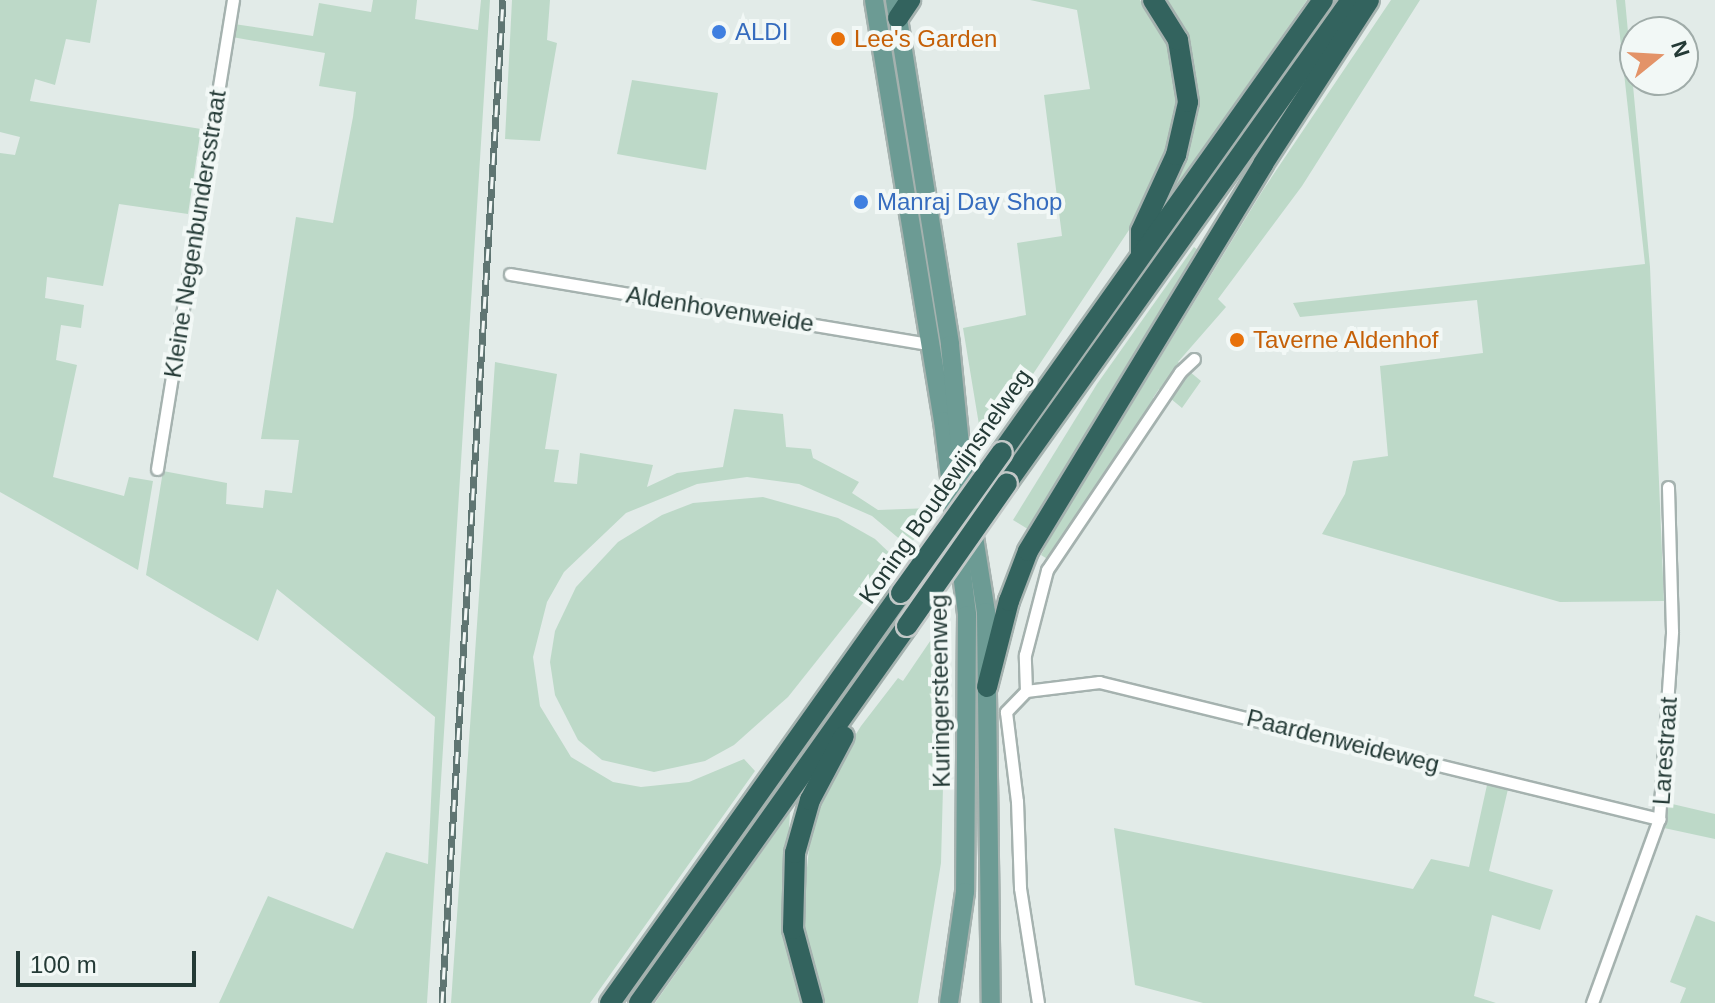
<!DOCTYPE html>
<style>
body{margin:0}
#map{position:relative;width:1715px;height:1003px;overflow:hidden;background:#e2ebe8;font-family:Helvetica,sans-serif}
div>[style]{position:absolute}
.green>*{inset:0;background:#bdd9c8}
.roads{filter:drop-shadow(2px 0 #a5b2af) drop-shadow(-2px 0 #a5b2af) drop-shadow(0 2px #a5b2af) drop-shadow(0 -2px #a5b2af)}
.minor>*{height:11px;margin:-5.5px;padding:0 5.5px;transform-origin:5.5px;border-radius:5.5px;background:#fff}
.primary>*{height:18px;margin:-9px;padding:0 9px;transform-origin:9px;border-radius:9px;background:#6c9b94}
.motorway>*{height:20px;margin:-10px;padding:0 10px;transform-origin:10px;border-radius:10px;background:#33635e}
.rail>*{height:7px;margin-top:-3.5px;transform-origin:0;background:repeating-linear-gradient(90deg,#f2f8f6 0 12px,#5f7572 0 24px);box-sizing:border-box;border-block:2px solid #5f7572}
.bridges{filter:drop-shadow(2px 0 #c2c8c7) drop-shadow(-2px 0 #c2c8c7) drop-shadow(0 2px #c2c8c7) drop-shadow(0 -2px #c2c8c7)}
.motorway-bridge>*{height:20px;margin:-10px;padding:0 10px;transform-origin:10px;border-radius:10px;background:#33635e}
.dots>*{width:22px;height:22px;translate:-50% -50%;box-sizing:border-box;border:4px solid #f2f8f6;border-radius:50%}
span{translate:-50% -50%;white-space:nowrap;text-align:center;line-height:1.15;-webkit-text-stroke:8px #f2f8f6;paint-order:stroke}
.shop-label{font-size:24px;color:#366cbe}
.left{translate:0 -50%;text-align:left}
.food-label{font-size:24px;color:#c56008}
.street-label{font-size:24px;color:#243a36}
.north{position:absolute;left:1619px;top:16px;width:80px;height:80px;box-sizing:border-box;background:#f2f8f6;border:2px solid #a0aca9;border-radius:50%;rotate:72deg;font-size:22px;font-weight:700;line-height:32px;text-align:center;color:#243a36}
.north::after{content:'';display:block;margin:auto;width:28px;height:36px;background:#e39368;clip-path:polygon(50% 0,100% 100%,50% 72%,0 100%)}
.scale{position:absolute;left:16px;top:951px;width:180px;height:36px;box-sizing:border-box;border:4px solid #243a36;border-top:0;padding-left:10px;font-size:24px;line-height:28px;white-space:nowrap;color:#243a36;-webkit-text-stroke:6px #f2f8f6;paint-order:stroke}
</style>
<div id="map">
<div class="green">
<div style="clip-path:polygon(0 0,97px 0,90px 43px,66px 39px,55px 85px,35px 79px,30px 101px,201px 129px,188px 214px,119px 204px,103px 286px,47px 277px,45px 298px,84px 305px,81px 328px,61px 325px,56px 360px,77px 365px,53px 477px,124px 496px,129px 477px,153px 481px,138px 570px,0 492px,0 153px,15px 155px,20px 137px,0 132px)"></div>
<div style="clip-path:polygon(373px 0,417px 0,415px 19px,478px 30px,481px 0,490px 0,427px 1003px,219px 1003px,268px 896px,353px 929px,386px 852px,428px 864px,435px 717px,277px 589px,258px 641px,146px 575px,163px 471px,227px 483px,226px 504px,263px 508px,265px 490px,292px 493px,299px 440px,261px 439px,296px 217px,333px 223px,353px 117px,356px 92px,319px 86px,325px 53px,232px 37px,234px 24px,313px 36px,319px 3px,371px 12px)"></div>
<div style="clip-path:polygon(512px 0,550px 0,547px 40px,557px 43px,540px 141px,505px 139px)"></div>
<div style="clip-path:polygon(1030px 0,1140px 0,1168px 40px,1180px 98px,1169px 154px,1139px 215px,983px 449px,963px 328px,1026px 315px,1017px 243px,1062px 236px,1044px 95px,1090px 89px,1077px 10px)"></div>
<div style="clip-path:polygon(1160px 0,1307px 0,1168px 199px,1188px 141px,1193px 96px)"></div>
<div style="clip-path:polygon(1391px 0,1420px 0,1302px 186px,1218px 299px,1226px 307px,1178px 362px,1201px 381px,1182px 408px,1159px 389px,1153px 398px,1163px 406px,1057px 565px,1041px 555px,1054px 531px,1263px 190px)"></div>
<div style="clip-path:polygon(1616px 0,1625px 0,1650px 267px,1664px 601px,1560px 602px,1322px 534px,1345px 494px,1353px 461px,1388px 456px,1380px 366px,1483px 353px,1477px 300px,1300px 317px,1293px 303px,1645px 264px)"></div>
<div style="clip-path:polygon(632px 80px,718px 93px,706px 170px,617px 154px)"></div>
<div style="clip-path:polygon(1194px 247px,1202px 253px,1031px 531px,1013px 520px,1097px 384px)"></div>
<div style="clip-path:polygon(495px 362px,557px 374px,545px 449px,559px 450px,554px 482px,577px 484px,580px 453px,653px 465px,647px 487px,677px 473px,723px 467px,734px 409px,783px 414px,786px 447px,811px 449px,813px 458px,859px 482px,852px 493px,878px 510px,931px 508px,933px 518px,908px 546px,872px 516px,799px 484px,747px 477px,697px 484px,626px 513px,564px 572px,547px 602px,533px 657px,540px 706px,571px 757px,613px 782px,641px 787px,689px 782px,744px 759px,755px 771px,590px 1003px,451px 1003px)"></div>
<div style="clip-path:polygon(763px 497px,838px 518px,875px 539px,897px 560px,788px 697px,734px 745px,705px 761px,654px 772px,602px 760px,578px 740px,555px 695px,550px 662px,555px 631px,576px 587px,618px 542px,662px 515px,693px 503px)"></div>
<div style="clip-path:polygon(939px 628px,945px 711px,941px 863px,918px 1003px,825px 1003px,812px 971px,802px 915px,811px 830px,836px 766px,861px 726px,898px 678px,903px 681px)"></div>
<div style="clip-path:polygon(1487px 785px,1508px 789px,1489px 871px,1553px 890px,1540px 930px,1492px 915px,1474px 996px,1496px 1003px,1203px 1003px,1135px 985px,1114px 828px,1413px 889px,1431px 859px,1469px 867px)"></div>
<div style="clip-path:polygon(1668px 803px,1715px 814px,1715px 839px,1664px 828px)"></div>
<div style="clip-path:polygon(790px 812px,785px 897px,792px 967px,804px 1003px,655px 1003px)"></div>
<div style="clip-path:polygon(1696px 915px,1715px 922px,1715px 1003px,1680px 1003px,1686px 988px,1670px 982px)"></div>
</div>
<div class="roads">
<div class="minor">
<div style="left:510px;top:274px;width:426px;rotate:9.5deg"></div>
<div style="left:157px;top:469px;width:475px;rotate:-80.8deg"></div>
<div style="left:1026px;top:691px;width:74px;rotate:-7deg"></div>
<div style="left:1099px;top:682px;width:577px;rotate:13.75deg"></div>
<div style="left:1026px;top:691px;width:36px;rotate:-92deg"></div>
<div style="left:1025px;top:655px;width:88px;rotate:-75.5deg"></div>
<div style="left:1047px;top:570px;width:239px;rotate:-56.1deg"></div>
<div style="left:1180px;top:372px;width:19px;rotate:-43deg"></div>
<div style="left:1026px;top:691px;width:29px;rotate:134deg"></div>
<div style="left:1006px;top:712px;width:90px;rotate:83deg"></div>
<div style="left:1017px;top:801px;width:87px;rotate:88deg"></div>
<div style="left:1020px;top:888px;width:116px;rotate:81.1deg"></div>
<div style="left:1592px;top:1003px;width:196px;rotate:-70deg"></div>
<div style="left:1659px;top:819px;width:188px;rotate:-86deg"></div>
<div style="left:1672px;top:631px;width:144px;rotate:-91.6deg"></div>
</div>
<div class="primary">
<div style="left:874px;top:0;width:427px;rotate:80.7deg"></div>
<div style="left:943px;top:421px;width:195px;rotate:82.9deg"></div>
<div style="left:967px;top:615px;width:277px;rotate:90.4deg"></div>
<div style="left:965px;top:892px;width:112px;rotate:98.2deg"></div>
<div style="left:895px;top:0;width:349px;rotate:80.9deg"></div>
<div style="left:950px;top:345px;width:112px;rotate:84.3deg"></div>
<div style="left:961px;top:456px;width:158px;rotate:80.9deg"></div>
<div style="left:986px;top:612px;width:391px;rotate:89.3deg"></div>
</div>
<div class="motorway">
<div style="left:898px;top:18px;width:22px;rotate:-56deg"></div>
<div style="left:1141px;top:254px;width:23px;rotate:-90deg"></div>
<div style="left:1141px;top:231px;width:84px;rotate:-65.3deg"></div>
<div style="left:1176px;top:155px;width:54px;rotate:-77.2deg"></div>
<div style="left:1188px;top:102px;width:63px;rotate:-99.2deg"></div>
<div style="left:1178px;top:40px;width:47px;rotate:-122deg"></div>
<div style="left:1002px;top:452px;width:554px;rotate:-54.62deg"></div>
<div style="left:1007px;top:483px;width:593px;rotate:-54.54deg"></div>
<div style="left:987px;top:687px;width:89px;rotate:-75.7deg"></div>
<div style="left:1009px;top:601px;width:53px;rotate:-69.2deg"></div>
<div style="left:1028px;top:551px;width:453px;rotate:-58.7deg"></div>
<div style="left:1263px;top:164px;width:195px;rotate:-57.1deg"></div>
<div style="left:610px;top:1003px;width:503px;rotate:-54.63deg"></div>
<div style="left:639px;top:1003px;width:463px;rotate:-54.6deg"></div>
<div style="left:813px;top:1003px;width:77px;rotate:-105.1deg"></div>
<div style="left:793px;top:929px;width:76px;rotate:-88.5deg"></div>
<div style="left:795px;top:853px;width:55px;rotate:-74.2deg"></div>
<div style="left:810px;top:800px;width:72px;rotate:-62deg"></div>
</div>
</div>
<div class="rail">
<div style="left:442px;top:1003px;width:1005px;rotate:-86.52deg"></div>
</div>
<div class="bridges">
<div class="motorway-bridge">
<div style="left:901px;top:593px;width:173px;rotate:-54.4deg"></div>
<div style="left:907px;top:626px;width:174px;rotate:-55deg"></div>
</div>
</div>
<div class="dots">
<div style="left:719px;top:32px;background:#3f7fe0"></div>
<div style="left:838px;top:39px;background:#e8710a"></div>
<div style="left:861px;top:202px;background:#3f7fe0"></div>
<div style="left:1237px;top:340px;background:#e8710a"></div>
</div>
<div class="shop-label">
<span class="left" style="left:735px;top:32px">ALDI</span>
<span class="left" style="left:877px;top:202px">Manraj Day Shop</span>
</div>
<div class="food-label">
<span class="left" style="left:854px;top:39px">Lee's Garden</span>
<span class="left" style="left:1253px;top:340px">Taverne Aldenhof</span>
</div>
<div class="street-label">
<span style="left:195px;top:234px;rotate:-81deg">Kleine Negenbundersstraat</span>
<span style="left:720px;top:309px;rotate:9deg">Aldenhovenweide</span>
<span style="left:945px;top:486px;rotate:-55deg">Koning Boudewijnsnelweg</span>
<span style="left:940px;top:691px;rotate:-91deg">Kuringersteenweg</span>
<span style="left:1343px;top:741px;rotate:14deg">Paardenweideweg</span>
<span style="left:1665px;top:751px;rotate:-86deg">Larestraat</span>
</div>
<div class="north">N</div>
<div class="scale">100 m</div>
</div>
